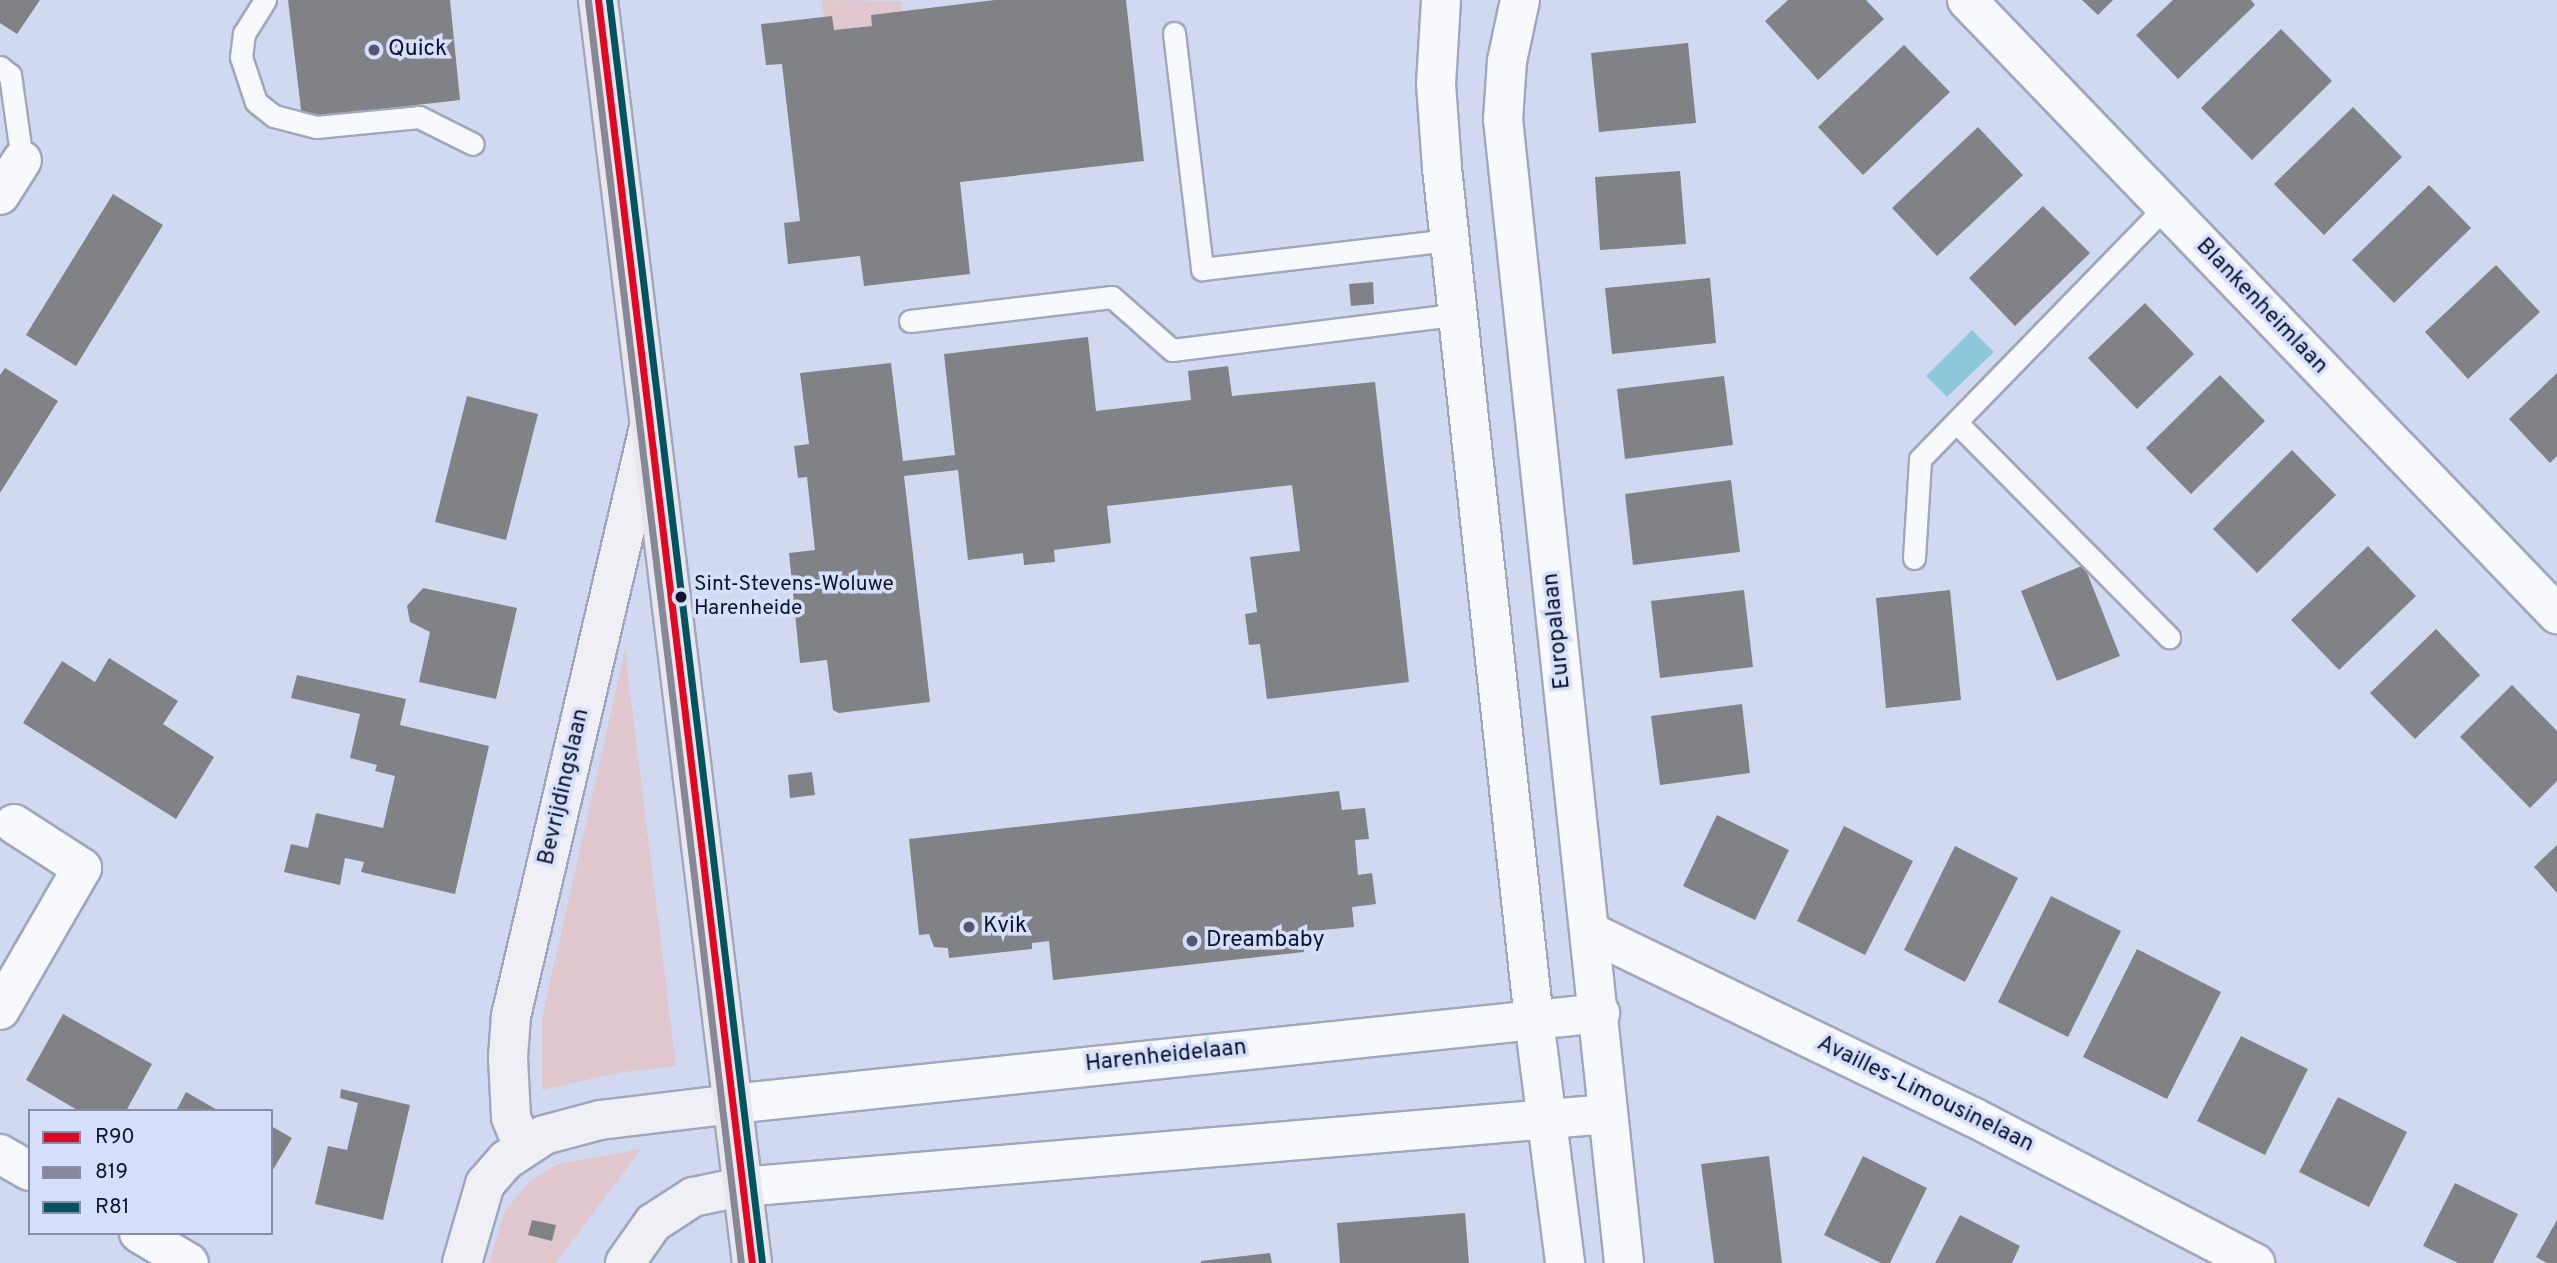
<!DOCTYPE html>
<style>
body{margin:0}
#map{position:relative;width:2557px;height:1263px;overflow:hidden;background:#d1d9f1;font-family:Overpass,sans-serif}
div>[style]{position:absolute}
.green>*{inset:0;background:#dfc7cd}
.water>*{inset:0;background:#8bc8da}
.building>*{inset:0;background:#818285}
.roads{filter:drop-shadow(2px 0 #9fa6be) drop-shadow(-2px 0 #9fa6be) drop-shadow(0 2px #9fa6be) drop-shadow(0 -2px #9fa6be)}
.lane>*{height:21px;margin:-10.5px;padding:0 10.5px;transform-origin:10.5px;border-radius:10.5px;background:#f8f9fd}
.street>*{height:38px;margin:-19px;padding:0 19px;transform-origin:19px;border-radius:19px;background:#f8f9fd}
.secondary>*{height:38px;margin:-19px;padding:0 19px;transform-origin:19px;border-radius:19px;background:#f0eff5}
.primary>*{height:38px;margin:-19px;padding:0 19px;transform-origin:19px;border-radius:19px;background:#e9e6ee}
.bus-1>*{height:7px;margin:-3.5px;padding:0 3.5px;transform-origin:3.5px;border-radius:3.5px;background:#e40521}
.bus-2>*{height:7px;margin:-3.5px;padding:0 3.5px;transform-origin:3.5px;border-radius:3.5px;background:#868895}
.bus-3>*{height:7px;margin:-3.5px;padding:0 3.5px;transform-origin:3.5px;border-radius:3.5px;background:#005460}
.dots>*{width:19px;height:19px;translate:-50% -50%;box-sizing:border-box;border:4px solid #d6e0fd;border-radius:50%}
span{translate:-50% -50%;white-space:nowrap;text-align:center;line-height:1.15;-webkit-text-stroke:7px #d6e0fd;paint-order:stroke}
.bus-label{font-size:21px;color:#0c122b}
.left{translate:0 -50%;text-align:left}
.poi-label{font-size:23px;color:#0c122b}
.street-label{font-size:23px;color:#0c122b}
.legend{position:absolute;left:28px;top:1109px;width:245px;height:126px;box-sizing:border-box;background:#d6e0fd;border:2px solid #858ea9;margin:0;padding:9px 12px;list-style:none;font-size:21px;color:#0c122b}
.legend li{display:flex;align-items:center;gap:14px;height:35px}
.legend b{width:35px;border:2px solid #858ea9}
</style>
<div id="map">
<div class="green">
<div style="clip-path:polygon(822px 0,901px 1px,902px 11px,871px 15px,872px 26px,834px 30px,824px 17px)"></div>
<div style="clip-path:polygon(625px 650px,676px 1066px,623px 1072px,542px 1090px,542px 1018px)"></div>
<div style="clip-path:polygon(641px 1149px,556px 1263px,489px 1263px,504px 1212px,530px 1181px,558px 1164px)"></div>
</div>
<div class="water">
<div style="clip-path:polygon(1972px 330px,1994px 352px,1947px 397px,1926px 376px)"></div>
</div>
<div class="building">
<div style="clip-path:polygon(0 0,40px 0,17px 34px,0 23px)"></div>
<div style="clip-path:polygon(288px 0,450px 0,460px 100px,302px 118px)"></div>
<div style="clip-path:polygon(995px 0,1126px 0,1144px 161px,960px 182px,970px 274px,864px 286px,860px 256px,788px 264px,784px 223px,800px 221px,782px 64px,766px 65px,761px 24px,832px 16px,834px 30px,872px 26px,871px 15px)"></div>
<div style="clip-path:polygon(1788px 0,1866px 0,1884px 19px,1818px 80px,1765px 21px)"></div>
<div style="clip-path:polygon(2082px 0,2113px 0,2098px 15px)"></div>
<div style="clip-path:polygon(2173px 0,2251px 0,2255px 5px,2178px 79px,2136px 35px)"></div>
<div style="clip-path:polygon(2281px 29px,2332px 81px,2252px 160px,2201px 108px)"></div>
<div style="clip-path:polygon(1688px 43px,1696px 123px,1599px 132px,1591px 53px)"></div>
<div style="clip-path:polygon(1904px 45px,1950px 92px,1863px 175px,1818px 127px)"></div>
<div style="clip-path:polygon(2353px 107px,2402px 157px,2324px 235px,2274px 184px)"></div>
<div style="clip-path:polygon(1978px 127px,2023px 175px,1937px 256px,1892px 208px)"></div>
<div style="clip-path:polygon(1680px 171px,1686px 244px,1600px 250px,1595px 177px)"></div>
<div style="clip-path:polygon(2429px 185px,2471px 228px,2394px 303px,2352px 260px)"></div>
<div style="clip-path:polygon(113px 194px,163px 225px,76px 366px,26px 335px)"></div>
<div style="clip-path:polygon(2043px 206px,2090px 253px,2015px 326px,1969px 278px)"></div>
<div style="clip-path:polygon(2496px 265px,2540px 312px,2468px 379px,2425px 332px)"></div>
<div style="clip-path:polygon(1710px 278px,1716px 343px,1612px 354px,1605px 288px)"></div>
<div style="clip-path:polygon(1373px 282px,1374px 304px,1351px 306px,1349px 284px)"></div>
<div style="clip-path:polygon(2145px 303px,2194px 354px,2137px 409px,2088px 358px)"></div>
<div style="clip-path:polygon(1088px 337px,1096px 411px,1191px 400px,1188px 371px,1228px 366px,1232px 396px,1375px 382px,1409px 682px,1267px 699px,1260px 644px,1249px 645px,1245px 614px,1257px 612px,1250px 557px,1300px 551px,1292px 485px,1107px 506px,1111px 543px,1054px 550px,1055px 562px,1024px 565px,1023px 553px,968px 560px,958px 470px,904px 476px,930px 702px,839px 713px,833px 710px,827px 660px,800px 663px,789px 553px,815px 550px,807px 477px,798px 478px,794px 446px,809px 444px,800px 373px,891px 363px,903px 461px,955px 455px,944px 354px)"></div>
<div style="clip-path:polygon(5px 368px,58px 401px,0 493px,0 375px)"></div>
<div style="clip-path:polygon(2557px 373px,2557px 456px,2550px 463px,2509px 419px)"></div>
<div style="clip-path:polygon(2220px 375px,2265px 421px,2191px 494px,2146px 448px)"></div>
<div style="clip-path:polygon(1724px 376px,1733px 445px,1625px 459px,1617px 389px)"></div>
<div style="clip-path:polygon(467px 396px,538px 414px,506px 540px,435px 522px)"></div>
<div style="clip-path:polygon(2292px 450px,2336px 495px,2257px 573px,2213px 529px)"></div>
<div style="clip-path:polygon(1731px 480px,1740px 552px,1633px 565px,1625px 494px)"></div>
<div style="clip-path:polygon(2368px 546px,2416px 596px,2339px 670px,2291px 620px)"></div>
<div style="clip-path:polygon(2084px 565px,2120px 656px,2057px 681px,2021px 591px)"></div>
<div style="clip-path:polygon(423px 588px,517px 608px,496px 699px,419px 682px,430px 632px,410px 622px,407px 606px)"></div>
<div style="clip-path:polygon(1744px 590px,1753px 667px,1660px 678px,1651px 601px)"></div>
<div style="clip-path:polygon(1950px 590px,1961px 700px,1886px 708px,1876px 598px)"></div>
<div style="clip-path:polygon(2436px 629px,2480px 675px,2415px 739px,2370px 693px)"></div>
<div style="clip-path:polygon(109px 658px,178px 701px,163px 724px,214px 757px,176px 819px,23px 723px,62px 661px,95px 682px)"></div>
<div style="clip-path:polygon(297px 675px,406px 699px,400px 725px,489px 746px,455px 894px,361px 872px,364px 862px,345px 858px,340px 885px,284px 872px,291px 844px,308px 848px,316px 813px,383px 828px,395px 776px,375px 771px,377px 765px,350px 758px,360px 714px,291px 698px)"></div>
<div style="clip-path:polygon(2512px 685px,2557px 731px,2557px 781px,2530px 808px,2460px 737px)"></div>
<div style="clip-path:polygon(1742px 704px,1750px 773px,1660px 785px,1651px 716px)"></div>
<div style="clip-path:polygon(812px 772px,815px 795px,790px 798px,788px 775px)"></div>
<div style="clip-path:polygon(1339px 791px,1342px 810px,1365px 808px,1369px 839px,1355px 840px,1358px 875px,1372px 873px,1376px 904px,1352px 907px,1354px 927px,1302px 932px,1304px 952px,1053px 980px,1049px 941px,1032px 943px,1032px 949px,949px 958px,948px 948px,934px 947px,929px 934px,919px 935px,909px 839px)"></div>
<div style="clip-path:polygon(1717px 815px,1789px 850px,1755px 920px,1683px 886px)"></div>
<div style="clip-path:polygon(1844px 826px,1913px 861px,1865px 955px,1797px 921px)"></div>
<div style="clip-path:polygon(2557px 845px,2557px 893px,2534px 867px)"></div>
<div style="clip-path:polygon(1955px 846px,2018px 878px,1965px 982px,1904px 950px)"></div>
<div style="clip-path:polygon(2051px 896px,2121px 931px,2068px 1037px,1998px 1002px)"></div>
<div style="clip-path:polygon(2137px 949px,2221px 992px,2167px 1099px,2083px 1057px)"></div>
<div style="clip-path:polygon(63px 1014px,152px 1064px,126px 1111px,79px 1111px,26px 1080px)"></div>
<div style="clip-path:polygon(2241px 1036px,2308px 1069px,2265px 1155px,2197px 1121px)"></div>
<div style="clip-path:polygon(341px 1089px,410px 1105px,383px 1220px,315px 1204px,328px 1146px,347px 1150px,358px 1103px,340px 1098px)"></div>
<div style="clip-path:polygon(186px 1092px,219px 1111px,176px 1111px)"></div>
<div style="clip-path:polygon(2338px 1097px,2407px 1132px,2369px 1207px,2299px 1172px)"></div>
<div style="clip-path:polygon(271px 1126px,292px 1138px,271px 1173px)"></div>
<div style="clip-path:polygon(1769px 1156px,1782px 1263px,1714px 1263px,1701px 1164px)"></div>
<div style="clip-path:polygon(1863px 1156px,1927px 1188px,1890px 1263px,1881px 1263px,1824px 1235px)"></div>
<div style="clip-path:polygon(2455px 1183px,2518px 1214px,2493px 1263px,2458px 1263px,2423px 1246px)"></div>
<div style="clip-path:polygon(1465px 1213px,1469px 1263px,1340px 1263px,1337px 1223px)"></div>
<div style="clip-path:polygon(1960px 1215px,2020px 1246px,2012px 1263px,1935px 1263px)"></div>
<div style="clip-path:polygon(532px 1220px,556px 1225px,552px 1241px,528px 1235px)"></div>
<div style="clip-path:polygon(2557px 1220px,2557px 1263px,2547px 1263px,2536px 1257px)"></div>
<div style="clip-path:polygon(1270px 1253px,1272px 1263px,1201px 1263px,1201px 1261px)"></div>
</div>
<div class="roads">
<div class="lane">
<div style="left:265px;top:0;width:39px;rotate:122deg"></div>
<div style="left:244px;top:33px;width:24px;rotate:97deg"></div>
<div style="left:241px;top:57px;width:47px;rotate:71.6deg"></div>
<div style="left:256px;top:102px;width:23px;rotate:38deg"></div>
<div style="left:274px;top:116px;width:43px;rotate:14.7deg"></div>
<div style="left:316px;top:127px;width:103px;rotate:-5.5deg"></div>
<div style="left:419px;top:117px;width:60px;rotate:26.6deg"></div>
<div style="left:1174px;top:33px;width:238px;rotate:83.2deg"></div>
<div style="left:1202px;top:269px;width:250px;rotate:-6.7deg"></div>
<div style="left:0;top:67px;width:13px;rotate:39deg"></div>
<div style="left:10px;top:75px;width:86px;rotate:82deg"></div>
<div style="left:910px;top:321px;width:203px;rotate:-6.8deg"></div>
<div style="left:1112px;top:297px;width:80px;rotate:41.5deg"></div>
<div style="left:1172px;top:350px;width:289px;rotate:-7.1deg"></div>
<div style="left:1956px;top:422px;width:303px;rotate:45.3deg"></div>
<div style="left:1914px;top:558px;width:99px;rotate:-86.5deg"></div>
<div style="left:1920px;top:459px;width:351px;rotate:-45.8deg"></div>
</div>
<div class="street">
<div style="left:1441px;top:0;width:84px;rotate:93.4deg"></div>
<div style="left:1436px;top:84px;width:84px;rotate:85.9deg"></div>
<div style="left:1442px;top:168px;width:857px;rotate:83.84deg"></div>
<div style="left:1534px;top:1020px;width:245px;rotate:82.7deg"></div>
<div style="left:1520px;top:0;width:62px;rotate:102deg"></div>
<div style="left:1507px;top:61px;width:58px;rotate:93.9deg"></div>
<div style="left:1503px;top:119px;width:1150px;rotate:83.96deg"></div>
<div style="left:1967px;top:0;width:852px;rotate:46.14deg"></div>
<div style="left:0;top:195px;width:41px;rotate:-57.8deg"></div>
<div style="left:1592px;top:933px;width:423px;rotate:25.8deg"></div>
<div style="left:1973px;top:1117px;width:318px;rotate:27.4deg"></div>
<div style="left:0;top:1010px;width:164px;rotate:-60deg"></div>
<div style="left:82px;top:868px;width:81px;rotate:-147.1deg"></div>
<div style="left:732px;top:1104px;width:873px;rotate:-5.98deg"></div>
<div style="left:0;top:1154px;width:34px;rotate:30deg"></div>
<div style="left:741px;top:1187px;width:870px;rotate:-4.81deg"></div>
<div style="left:139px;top:1233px;width:58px;rotate:31deg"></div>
</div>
<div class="secondary">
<div style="left:523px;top:1147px;width:32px;rotate:-112deg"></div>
<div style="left:511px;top:1117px;width:60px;rotate:-92.9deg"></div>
<div style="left:508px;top:1057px;width:41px;rotate:-85.8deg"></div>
<div style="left:511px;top:1016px;width:605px;rotate:-76.81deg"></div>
<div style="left:462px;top:1263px;width:82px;rotate:-73.8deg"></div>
<div style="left:485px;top:1184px;width:32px;rotate:-49deg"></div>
<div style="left:506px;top:1160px;width:45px;rotate:-33.3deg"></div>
<div style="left:544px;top:1135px;width:58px;rotate:-15deg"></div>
<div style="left:600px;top:1120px;width:133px;rotate:-6.9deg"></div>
<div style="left:625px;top:1263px;width:49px;rotate:-55deg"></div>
<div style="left:653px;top:1223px;width:48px;rotate:-33deg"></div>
<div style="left:693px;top:1197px;width:49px;rotate:-11.8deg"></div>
</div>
<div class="primary">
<div style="left:598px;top:0;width:1272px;rotate:83.05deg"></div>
</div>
</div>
<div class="bus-1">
<div style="left:598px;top:0;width:1272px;rotate:83.05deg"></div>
</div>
<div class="bus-2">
<div style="left:588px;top:1px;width:1271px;rotate:83.09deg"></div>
</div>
<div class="bus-3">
<div style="left:609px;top:0;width:1271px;rotate:83.09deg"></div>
</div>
<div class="dots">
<div style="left:374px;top:50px;background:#515870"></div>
<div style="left:681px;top:597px;background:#0c122b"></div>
<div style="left:969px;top:927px;background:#515870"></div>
<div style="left:1192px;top:941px;background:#515870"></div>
</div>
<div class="bus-label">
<span class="left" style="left:694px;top:597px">Sint-Stevens-Woluwe<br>Harenheide</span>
</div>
<div class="poi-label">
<span class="left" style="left:388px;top:50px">Quick</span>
<span class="left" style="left:983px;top:927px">Kvik</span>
<span class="left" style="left:1206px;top:941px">Dreambaby</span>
</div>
<div class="street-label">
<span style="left:2261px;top:307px;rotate:46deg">Blankenheimlaan</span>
<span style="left:1558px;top:631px;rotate:-96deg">Europalaan</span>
<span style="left:565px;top:787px;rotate:-77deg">Bevrijdingslaan</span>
<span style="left:1166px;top:1057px;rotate:-6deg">Harenheidelaan</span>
<span style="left:1925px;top:1095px;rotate:26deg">Availles-Limousinelaan</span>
</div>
<ul class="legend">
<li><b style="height:9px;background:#e40521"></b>R90</li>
<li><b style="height:9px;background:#868895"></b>819</li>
<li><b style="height:9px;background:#005460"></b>R81</li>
</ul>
</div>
